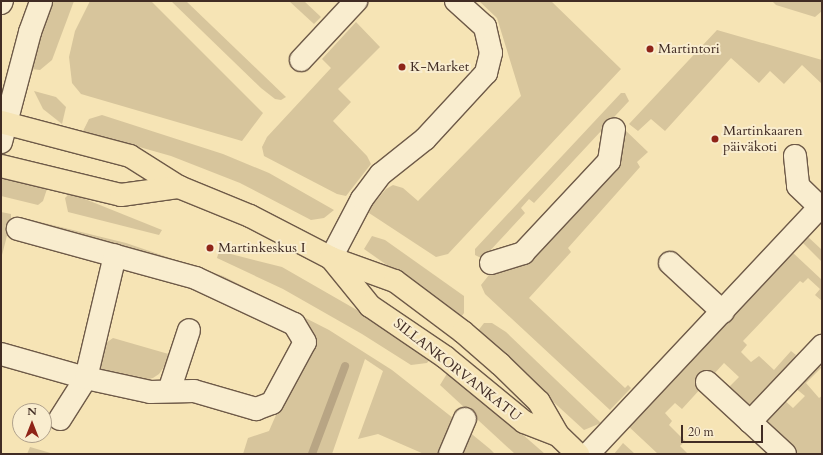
<!DOCTYPE html>
<meta charset="utf-8">
<style>
body{margin:0}
#map{position:relative;width:823px;height:455px;overflow:hidden;background:#f6e4b5;font-family:Cardo,serif}
div>[style]{position:absolute}
.green>*{inset:0;background:#d7c59c}
.stream>*{height:8px;margin:-4px;padding:0 4px;transform-origin:4px;border-radius:4px;background:#b8a584}
.roads{filter:drop-shadow(1px 0 #6e5a48) drop-shadow(-1px 0 #6e5a48) drop-shadow(0 1px #6e5a48) drop-shadow(0 -1px #6e5a48)}
.minor>*{height:22px;margin:-11px;padding:0 11px;transform-origin:11px;border-radius:11px;background:#f9edcf}
.major>*{height:22px;margin:-11px;padding:0 11px;transform-origin:11px;border-radius:11px;background:#f6e4b5}
.dots>*{width:11px;height:11px;translate:-50% -50%;box-sizing:border-box;border:2px solid #f9edcf;border-radius:50%}
span{translate:-50% -50%;white-space:nowrap;text-align:center;line-height:1.15;-webkit-text-stroke:4px #f9edcf;paint-order:stroke}
.poi-label{font-size:14px;color:#412c24}
.left{translate:0 -50%;text-align:left}
.street-label{font-size:14px;color:#412c24}
.frame{position:absolute;inset:0;border:2px solid #412c24;pointer-events:none}
.north{position:absolute;left:12px;top:403px;width:40px;height:40px;box-sizing:border-box;background:#f9edcf;border:1px solid #afa08b;border-radius:50%;rotate:0deg;font-size:11px;font-weight:700;line-height:16px;text-align:center;color:#412c24}
.north::after{content:'';display:block;margin:auto;width:14px;height:18px;background:#8f2418;clip-path:polygon(50% 0,100% 100%,50% 72%,0 100%)}
.scale{position:absolute;left:681px;top:425px;width:82px;height:18px;box-sizing:border-box;border:2px solid #412c24;border-top:0;padding-left:5px;font-size:12px;line-height:14px;white-space:nowrap;color:#412c24;-webkit-text-stroke:3px #f9edcf;paint-order:stroke}
</style>
<div id="map">
<div class="green">
<div style="clip-path:polygon(53px 1px,74px 1px,52px 60px,40px 70px,31px 69px,44px 17px)"></div>
<div style="clip-path:polygon(90px 1px,151px 1px,263px 113px,242px 141px,81px 94px,72px 83px,69px 57px,75px 31px)"></div>
<div style="clip-path:polygon(171px 1px,186px 1px,286px 97px,281px 100px,275px 99px,261px 88px)"></div>
<div style="clip-path:polygon(289px 1px,304px 1px,321px 17px,314px 24px)"></div>
<div style="clip-path:polygon(479px 1px,551px 1px,621px 69px,448px 254px,436px 257px,369px 213px,370px 208px,386px 189px,393px 185px,403px 188px,418px 201px,521px 96px,497px 18px)"></div>
<div style="clip-path:polygon(772px 1px,822px 1px,822px 11px,815px 17px,776px 5px)"></div>
<div style="clip-path:polygon(356px 22px,380px 47px,338px 89px,351px 102px,333px 121px,367px 156px,371px 164px,346px 196px,337px 194px,264px 156px,262px 147px,267px 137px,331px 68px,322px 59px)"></div>
<div style="clip-path:polygon(717px 30px,822px 60px,822px 84px,802px 65px,784px 84px,770px 71px,759px 83px,731px 58px,665px 131px,651px 119px,638px 131px,629px 124px)"></div>
<div style="clip-path:polygon(34px 91px,56px 97px,66px 107px,62px 124px,43px 109px)"></div>
<div style="clip-path:polygon(621px 93px,625px 93px,629px 101px,534px 203px,529px 199px,521px 208px,525px 213px,486px 255px,481px 258px,475px 255px,475px 249px)"></div>
<div style="clip-path:polygon(102px 115px,223px 154px,269px 173px,334px 210px,324px 218px,311px 220px,240px 183px,171px 156px,83px 131px,89px 119px)"></div>
<div style="clip-path:polygon(624px 129px,648px 152px,637px 162px,640px 167px,568px 248px,571px 252px,529px 298px,625px 388px,628px 385px,631px 388px,610px 410px,485px 294px,481px 285px,501px 260px)"></div>
<div style="clip-path:polygon(1px 178px,47px 189px,43px 201px,38px 205px,1px 196px)"></div>
<div style="clip-path:polygon(70px 193px,162px 230px,159px 235px,68px 212px,65px 198px)"></div>
<div style="clip-path:polygon(1px 212px,11px 214px,11px 220px,1px 259px)"></div>
<div style="clip-path:polygon(28px 219px,126px 243px,223px 276px,329px 330px,392px 370px,458px 422px,444px 454px,424px 454px,378px 434px,358px 439px,383px 371px,365px 359px,332px 454px,243px 454px,248px 438px,269px 431px,286px 392px,303px 326px,22px 224px)"></div>
<div style="clip-path:polygon(806px 235px,822px 250px,822px 262px,800px 240px)"></div>
<div style="clip-path:polygon(372px 236px,385px 240px,464px 296px,464px 313px,461px 317px,364px 249px)"></div>
<div style="clip-path:polygon(219px 251px,282px 267px,376px 321px,430px 359px,427px 363px,411px 365px,362px 334px,283px 289px,217px 258px)"></div>
<div style="clip-path:polygon(791px 251px,822px 280px,822px 301px,815px 295px,820px 289px,808px 278px,803px 283px,800px 281px,743px 341px,747px 345px,741px 352px,751px 362px,759px 356px,774px 370px,791px 351px,796px 355px,789px 364px,793px 368px,753px 407px,746px 406px,726px 390px,739px 377px,724px 363px,682px 409px,675px 403px,665px 413px,672px 421px,669px 425px,685px 441px,680px 446px,688px 454px,658px 454px,627px 425px)"></div>
<div style="clip-path:polygon(484px 323px,492px 323px,506px 332px,601px 423px,584px 430px,477px 332px)"></div>
<div style="clip-path:polygon(113px 338px,172px 355px,159px 374px,153px 378px,144px 380px,103px 373px,97px 365px,100px 347px)"></div>
<div style="clip-path:polygon(815px 366px,822px 367px,806px 383px,819px 398px,822px 396px,822px 454px,798px 454px,765px 423px,765px 417px,783px 399px,793px 408px,805px 396px,794px 387px)"></div>
<div style="clip-path:polygon(448px 372px,481px 398px,545px 454px,515px 454px,440px 385px)"></div>
<div style="clip-path:polygon(468px 431px,490px 449px,495px 454px,456px 454px)"></div>
<div style="clip-path:polygon(623px 443px,635px 454px,614px 454px)"></div>
<div style="clip-path:polygon(30px 447px,54px 454px,27px 454px)"></div>
</div>
<div class="stream">
<div style="left:312px;top:454px;width:94px;rotate:-69.4deg"></div>
</div>
<div class="roads">
<div class="minor">
<div style="left:1px;top:3px;width:2px;rotate:-63deg"></div>
<div style="left:301px;top:60px;width:81px;rotate:-47deg"></div>
<div style="left:1px;top:142px;width:114px;rotate:-75.2deg"></div>
<div style="left:30px;top:32px;width:33px;rotate:-70deg"></div>
<div style="left:795px;top:156px;width:30px;rotate:84deg"></div>
<div style="left:798px;top:186px;width:33px;rotate:44deg"></div>
<div style="left:331px;top:258px;width:67px;rotate:-62.3deg"></div>
<div style="left:362px;top:199px;width:31px;rotate:-53deg"></div>
<div style="left:381px;top:174px;width:56px;rotate:-38.5deg"></div>
<div style="left:425px;top:139px;width:90px;rotate:-47.3deg"></div>
<div style="left:486px;top:73px;width:21px;rotate:-76deg"></div>
<div style="left:491px;top:53px;width:27px;rotate:-103deg"></div>
<div style="left:485px;top:27px;width:39px;rotate:-138deg"></div>
<div style="left:491px;top:263px;width:34px;rotate:-17deg"></div>
<div style="left:523px;top:253px;width:126px;rotate:-46.9deg"></div>
<div style="left:609px;top:161px;width:32px;rotate:-81deg"></div>
<div style="left:670px;top:263px;width:72px;rotate:42.8deg"></div>
<div style="left:1px;top:354px;width:88px;rotate:15.8deg"></div>
<div style="left:86px;top:378px;width:66px;rotate:12.3deg"></div>
<div style="left:150px;top:392px;width:44px;rotate:-1.3deg"></div>
<div style="left:194px;top:391px;width:65px;rotate:16.2deg"></div>
<div style="left:256px;top:409px;width:17px;rotate:-21deg"></div>
<div style="left:272px;top:403px;width:69px;rotate:-61.6deg"></div>
<div style="left:305px;top:342px;width:21px;rotate:-121deg"></div>
<div style="left:294px;top:324px;width:108px;rotate:-154.9deg"></div>
<div style="left:196px;top:278px;width:185px;rotate:-164.6deg"></div>
<div style="left:707px;top:382px;width:106px;rotate:42.7deg"></div>
<div style="left:169px;top:391px;width:64px;rotate:-71.8deg"></div>
<div style="left:60px;top:419px;width:49px;rotate:-57.6deg"></div>
<div style="left:86px;top:378px;width:126px;rotate:-76.7deg"></div>
<div style="left:750px;top:422px;width:105px;rotate:-46.5deg"></div>
<div style="left:450px;top:454px;width:38px;rotate:-67deg"></div>
<div style="left:588px;top:454px;width:339px;rotate:-46.8deg"></div>
</div>
<div class="major">
<div style="left:1px;top:122px;width:133px;rotate:14.8deg"></div>
<div style="left:130px;top:156px;width:58px;rotate:32.3deg"></div>
<div style="left:179px;top:187px;width:77px;rotate:22.2deg"></div>
<div style="left:250px;top:216px;width:91px;rotate:27.4deg"></div>
<div style="left:331px;top:258px;width:68px;rotate:19.8deg"></div>
<div style="left:395px;top:281px;width:85px;rotate:36.9deg"></div>
<div style="left:463px;top:332px;width:49px;rotate:40.9deg"></div>
<div style="left:500px;top:364px;width:54px;rotate:44.3deg"></div>
<div style="left:539px;top:402px;width:38px;rotate:60deg"></div>
<div style="left:558px;top:435px;width:28px;rotate:44deg"></div>
<div style="left:1px;top:166px;width:123px;rotate:13.6deg"></div>
<div style="left:121px;top:195px;width:59px;rotate:-7.9deg"></div>
<div style="left:331px;top:258px;width:62px;rotate:50.9deg"></div>
<div style="left:370px;top:306px;width:91px;rotate:34.2deg"></div>
<div style="left:445px;top:357px;width:102px;rotate:39.4deg"></div>
<div style="left:524px;top:422px;width:36px;rotate:21deg"></div>
</div>
</div>
<div class="dots">
<div style="left:650px;top:49px;background:#8f2418"></div>
<div style="left:402px;top:67px;background:#8f2418"></div>
<div style="left:715px;top:139px;background:#8f2418"></div>
<div style="left:210px;top:248px;background:#8f2418"></div>
</div>
<div class="poi-label">
<span class="left" style="left:658px;top:49px">Martintori</span>
<span class="left" style="left:410px;top:67px">K-Market</span>
<span class="left" style="left:723px;top:139px">Martinkaaren<br>päiväkoti</span>
<span class="left" style="left:218px;top:248px">Martinkeskus I</span>
</div>
<div class="street-label">
<span style="left:457px;top:370px;rotate:38deg">SILLANKORVANKATU</span>
</div>
<div class="frame"></div>
<div class="north">N</div>
<div class="scale">20 m</div>
</div>
